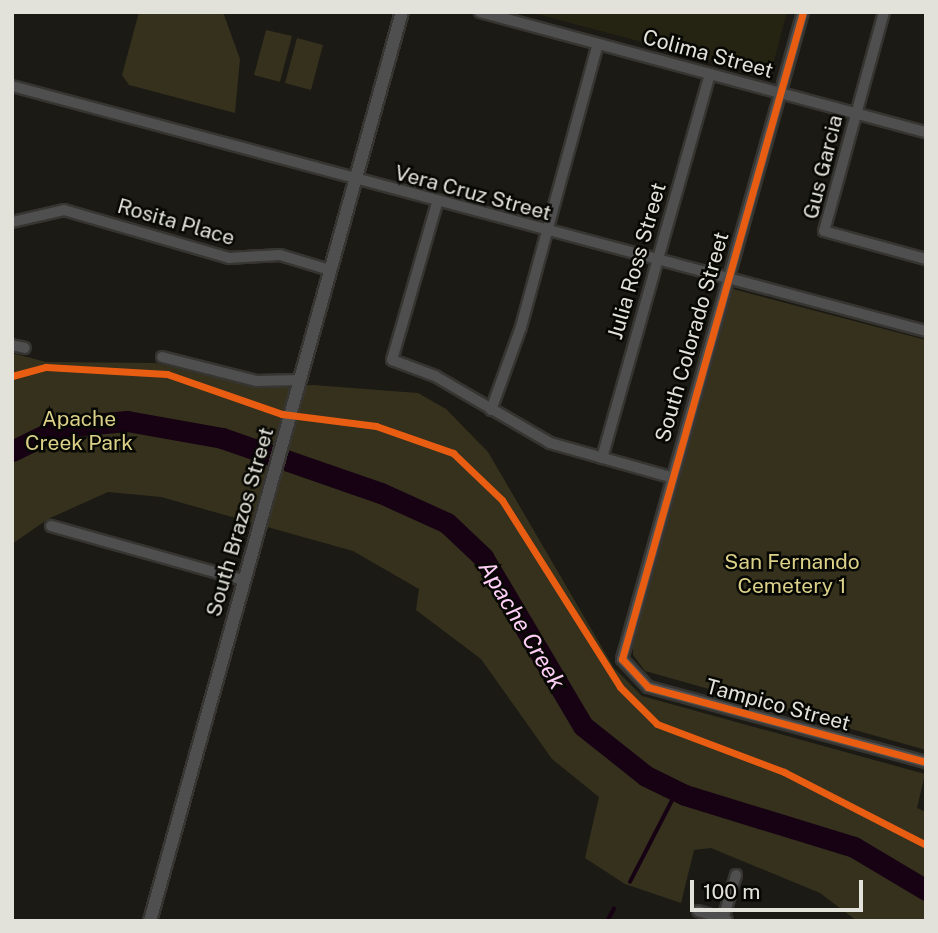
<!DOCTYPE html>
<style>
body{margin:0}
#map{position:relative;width:938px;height:933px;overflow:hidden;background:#1b1a14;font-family:"Public Sans",sans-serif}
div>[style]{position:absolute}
.built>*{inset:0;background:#252312}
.green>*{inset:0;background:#35311d}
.stream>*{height:3.5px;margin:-1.75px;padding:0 1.75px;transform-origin:1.75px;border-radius:1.75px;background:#160213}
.river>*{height:21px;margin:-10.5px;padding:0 10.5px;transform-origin:10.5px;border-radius:10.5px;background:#160213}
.roads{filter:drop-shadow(2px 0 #363531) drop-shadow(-2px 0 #363531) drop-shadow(0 2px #363531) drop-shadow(0 -2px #363531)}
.minor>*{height:10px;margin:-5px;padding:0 5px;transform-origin:5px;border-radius:5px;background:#504f4f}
.tertiary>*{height:12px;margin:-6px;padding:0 6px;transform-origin:6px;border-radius:6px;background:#504f4f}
.cycleway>*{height:7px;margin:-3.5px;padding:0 3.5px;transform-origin:3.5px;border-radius:3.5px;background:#e95d12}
span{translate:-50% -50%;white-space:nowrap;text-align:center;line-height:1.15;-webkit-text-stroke:5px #070703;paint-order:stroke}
.street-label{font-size:21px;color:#e3e2da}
.park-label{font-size:21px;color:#dbd088}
.water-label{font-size:23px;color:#fecef6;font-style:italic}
.frame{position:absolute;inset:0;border:14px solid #e3e2da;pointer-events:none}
.scale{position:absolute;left:690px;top:880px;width:173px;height:32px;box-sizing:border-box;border:4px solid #e3e2da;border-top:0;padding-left:9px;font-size:21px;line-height:24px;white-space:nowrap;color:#e3e2da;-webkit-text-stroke:5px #070703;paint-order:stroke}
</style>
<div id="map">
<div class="built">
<div style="clip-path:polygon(529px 12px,787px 12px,770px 76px)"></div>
</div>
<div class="green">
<div style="clip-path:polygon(139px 12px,223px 12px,240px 59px,235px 113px,129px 85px,122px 75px)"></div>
<div style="clip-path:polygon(266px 30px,292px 36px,280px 82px,254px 75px)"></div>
<div style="clip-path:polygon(297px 38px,323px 45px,311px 90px,285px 83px)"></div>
<div style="clip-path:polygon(733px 289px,926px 340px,926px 750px,645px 671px,633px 655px,632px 633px,647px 596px)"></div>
<div style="clip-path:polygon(12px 353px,46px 362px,155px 363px,253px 387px,313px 385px,418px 393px,446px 409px,488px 452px,614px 668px,642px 696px,925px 774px,917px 808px,926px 812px,926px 921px,857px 921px,820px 893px,711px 848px,694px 850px,681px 903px,625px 884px,585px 858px,599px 797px,552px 759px,481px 659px,416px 610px,419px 589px,353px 551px,161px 497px,108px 492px,48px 519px,12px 544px)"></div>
</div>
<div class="stream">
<div style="left:630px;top:882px;width:102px;rotate:-62.7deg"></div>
<div style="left:607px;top:921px;width:14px;rotate:-60deg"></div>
</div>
<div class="river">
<div style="left:12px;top:451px;width:55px;rotate:-26.1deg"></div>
<div style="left:61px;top:427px;width:66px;rotate:-5.2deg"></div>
<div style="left:127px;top:421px;width:97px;rotate:10.1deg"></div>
<div style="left:222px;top:438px;width:168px;rotate:19.1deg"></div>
<div style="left:381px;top:493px;width:72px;rotate:24.4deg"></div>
<div style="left:447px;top:523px;width:50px;rotate:43.4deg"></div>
<div style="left:483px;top:557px;width:196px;rotate:59.4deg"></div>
<div style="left:583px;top:726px;width:80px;rotate:38.4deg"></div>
<div style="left:646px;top:776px;width:43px;rotate:26deg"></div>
<div style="left:685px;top:795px;width:177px;rotate:17.1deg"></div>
<div style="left:854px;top:847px;width:84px;rotate:30.8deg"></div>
</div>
<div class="roads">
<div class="minor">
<div style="left:480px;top:12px;width:462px;rotate:15.1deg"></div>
<div style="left:803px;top:12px;width:672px;rotate:105.63deg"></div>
<div style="left:622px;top:659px;width:38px;rotate:47deg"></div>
<div style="left:648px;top:687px;width:288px;rotate:15.1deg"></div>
<div style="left:884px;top:12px;width:227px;rotate:105.3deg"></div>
<div style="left:824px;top:231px;width:106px;rotate:15.4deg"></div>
<div style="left:12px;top:86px;width:946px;rotate:15.01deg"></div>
<div style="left:437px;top:203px;width:163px;rotate:106deg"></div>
<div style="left:392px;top:360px;width:46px;rotate:20.4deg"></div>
<div style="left:435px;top:376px;width:133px;rotate:30.2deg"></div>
<div style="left:550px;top:443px;width:125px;rotate:15.8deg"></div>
<div style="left:12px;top:222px;width:53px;rotate:-13deg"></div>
<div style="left:64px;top:210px;width:172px;rotate:16.2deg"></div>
<div style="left:229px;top:258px;width:51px;rotate:-3.4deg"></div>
<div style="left:280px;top:255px;width:52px;rotate:16.7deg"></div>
<div style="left:12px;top:345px;width:13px;rotate:13deg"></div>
<div style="left:162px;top:357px;width:97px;rotate:14.3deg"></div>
<div style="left:256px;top:381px;width:44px;rotate:-1.3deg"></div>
<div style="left:491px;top:410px;width:88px;rotate:-70.1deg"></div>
<div style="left:521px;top:327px;width:293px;rotate:-74.8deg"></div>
<div style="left:602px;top:458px;width:399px;rotate:-74.3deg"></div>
<div style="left:51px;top:526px;width:199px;rotate:15.7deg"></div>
<div style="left:698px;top:911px;width:30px;rotate:17deg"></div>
<div style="left:723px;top:919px;width:46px;rotate:-73.5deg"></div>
</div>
<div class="tertiary">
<div style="left:150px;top:921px;width:943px;rotate:-74.51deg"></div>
</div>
</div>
<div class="cycleway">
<div style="left:803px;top:12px;width:672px;rotate:105.63deg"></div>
<div style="left:622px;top:659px;width:38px;rotate:47deg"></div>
<div style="left:648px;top:687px;width:288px;rotate:15.1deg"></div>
<div style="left:12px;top:376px;width:35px;rotate:-15deg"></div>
<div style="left:46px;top:367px;width:121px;rotate:3.3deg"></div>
<div style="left:167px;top:374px;width:122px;rotate:19.2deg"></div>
<div style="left:282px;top:414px;width:95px;rotate:7.3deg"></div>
<div style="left:376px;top:426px;width:82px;rotate:19.3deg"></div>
<div style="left:453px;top:453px;width:68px;rotate:43.8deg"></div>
<div style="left:502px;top:500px;width:221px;rotate:57.7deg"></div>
<div style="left:620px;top:687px;width:52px;rotate:45deg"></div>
<div style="left:657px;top:724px;width:136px;rotate:20.7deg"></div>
<div style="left:784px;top:772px;width:160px;rotate:27.2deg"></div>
</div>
<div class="street-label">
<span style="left:708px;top:54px;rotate:15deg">Colima Street</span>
<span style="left:823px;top:167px;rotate:-76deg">Gus Garcia</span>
<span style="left:473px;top:193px;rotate:15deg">Vera Cruz Street</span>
<span style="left:176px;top:222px;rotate:16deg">Rosita Place</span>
<span style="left:637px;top:261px;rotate:-74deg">Julia Ross Street</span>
<span style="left:692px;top:337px;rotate:-74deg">South Colorado Street</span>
<span style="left:240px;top:522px;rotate:-74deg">South Brazos Street</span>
<span style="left:778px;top:705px;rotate:15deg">Tampico Street</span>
</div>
<div class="park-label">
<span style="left:79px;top:431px">Apache<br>Creek Park</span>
<span style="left:792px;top:574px">San Fernando<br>Cemetery 1</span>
</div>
<div class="water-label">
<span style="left:522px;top:625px;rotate:59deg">Apache Creek</span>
</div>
<div class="frame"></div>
<div class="scale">100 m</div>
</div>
